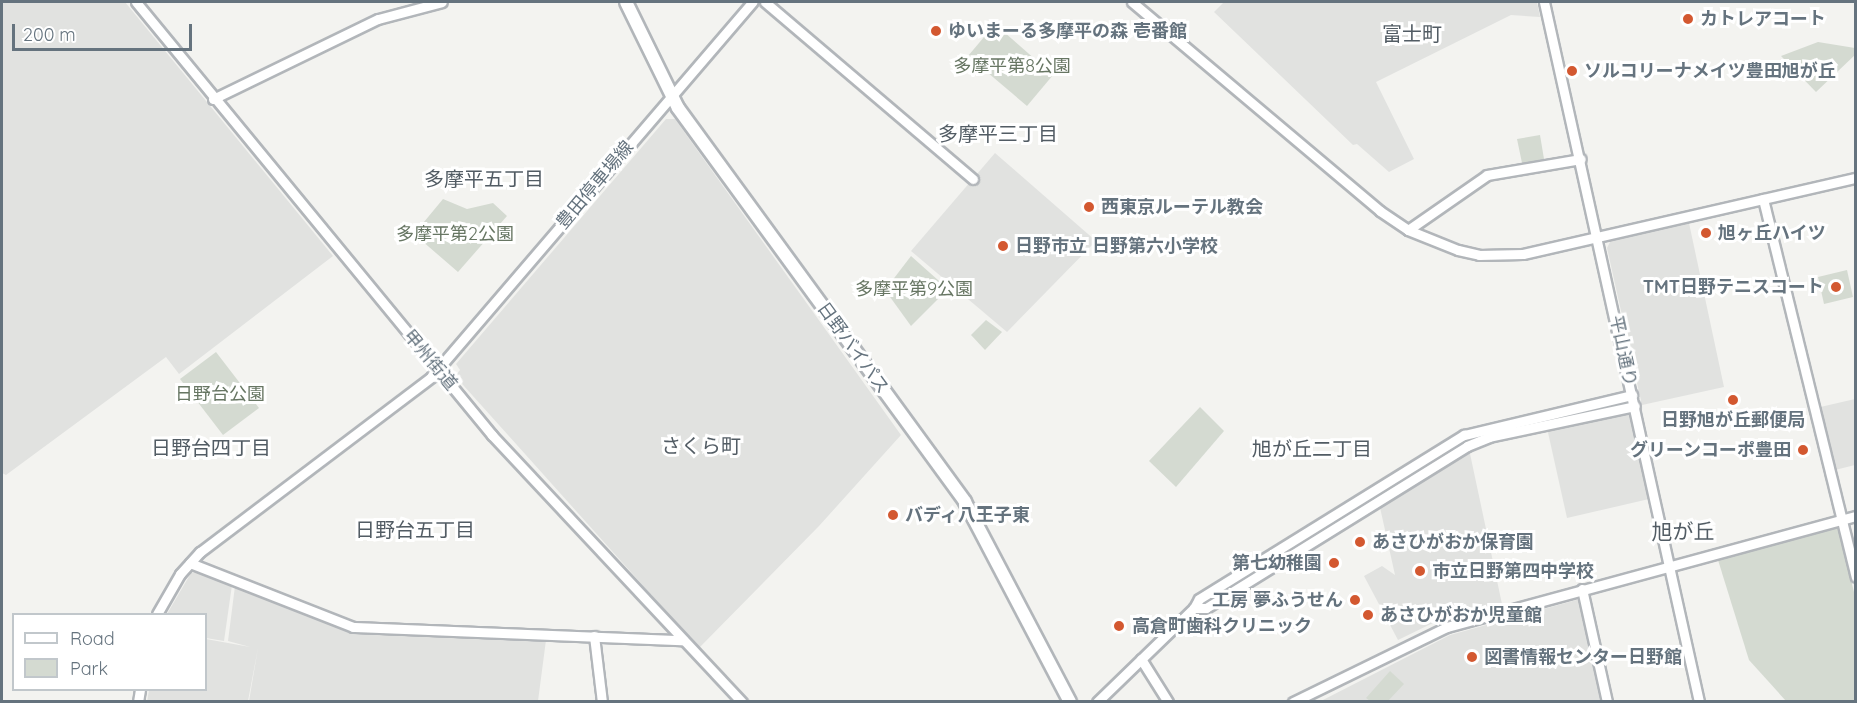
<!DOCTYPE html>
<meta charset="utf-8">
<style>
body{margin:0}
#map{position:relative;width:1857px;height:703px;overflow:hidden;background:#f3f3f0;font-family:Quicksand,"Noto Sans JP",sans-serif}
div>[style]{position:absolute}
.built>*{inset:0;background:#e1e2e0}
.green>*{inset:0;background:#d4dad1}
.roads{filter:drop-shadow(2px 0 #b2b6ba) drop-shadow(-2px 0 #b2b6ba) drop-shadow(0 2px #b2b6ba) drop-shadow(0 -2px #b2b6ba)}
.secondary>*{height:9px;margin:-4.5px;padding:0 4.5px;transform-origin:4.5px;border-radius:4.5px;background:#fff}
.highway>*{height:12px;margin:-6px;padding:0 6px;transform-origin:6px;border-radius:6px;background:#fff}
.dots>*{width:16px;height:16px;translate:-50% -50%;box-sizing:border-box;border:3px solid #fff;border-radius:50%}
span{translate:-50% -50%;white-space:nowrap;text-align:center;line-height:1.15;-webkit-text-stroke:6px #fff;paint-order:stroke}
.poi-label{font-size:18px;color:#65737e;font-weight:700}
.left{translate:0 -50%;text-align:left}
.right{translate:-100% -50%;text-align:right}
.park-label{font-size:18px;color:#677663}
.street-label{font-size:18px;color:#65737e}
.neighbourhood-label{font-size:20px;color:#525c64}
.quarter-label{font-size:21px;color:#525c64}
.frame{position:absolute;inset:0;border:3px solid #65737e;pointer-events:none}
.legend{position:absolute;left:12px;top:613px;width:195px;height:78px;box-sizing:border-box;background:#fff;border:2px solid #c1c7cb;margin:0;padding:8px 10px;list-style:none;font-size:18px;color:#65737e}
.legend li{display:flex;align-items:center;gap:12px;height:30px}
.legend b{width:30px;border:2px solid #c1c7cb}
.scale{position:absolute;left:12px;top:24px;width:180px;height:27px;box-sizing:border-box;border:3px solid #65737e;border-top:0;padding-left:8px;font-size:18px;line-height:21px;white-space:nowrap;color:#65737e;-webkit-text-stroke:4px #fff;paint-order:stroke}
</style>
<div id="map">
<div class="built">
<div style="clip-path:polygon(2px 2px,125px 2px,333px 256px,179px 374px,166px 357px,6px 475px,2px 473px)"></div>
<div style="clip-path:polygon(1224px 2px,1537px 2px,1540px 17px,1511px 15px,1376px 82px,1414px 159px,1389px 172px,1357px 144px,1353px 145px,1214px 12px)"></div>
<div style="clip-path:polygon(666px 119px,675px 119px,901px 435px,819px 526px,699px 648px,455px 376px,460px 370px,456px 364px)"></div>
<div style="clip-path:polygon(995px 153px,1096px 241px,1007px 332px,911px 251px)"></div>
<div style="clip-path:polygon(1689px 223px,1724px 387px,1642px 405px,1607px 248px,1611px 240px)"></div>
<div style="clip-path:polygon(1855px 399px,1855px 465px,1831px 471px,1816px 408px)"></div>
<div style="clip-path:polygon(1628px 410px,1649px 499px,1567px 518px,1547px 428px)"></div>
<div style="clip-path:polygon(1469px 449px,1502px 604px,1437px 621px,1398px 640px,1364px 576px,1382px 566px,1395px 575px,1379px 503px)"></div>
<div style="clip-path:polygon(198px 572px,232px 585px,224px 641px,206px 638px,206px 614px,167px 614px,191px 573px)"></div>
<div style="clip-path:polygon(235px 586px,354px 632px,546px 640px,538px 701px,249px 701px,258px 648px,248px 701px,147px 702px,149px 690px,206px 690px,206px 639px,250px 647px,228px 641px)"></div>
<div style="clip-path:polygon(1580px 599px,1602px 701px,1319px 702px,1450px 635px)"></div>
</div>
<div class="green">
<div style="clip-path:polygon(995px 24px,1053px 75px,1027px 106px,968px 56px)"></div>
<div style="clip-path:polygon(1818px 42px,1855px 48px,1856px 54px,1816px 92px,1781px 56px)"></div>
<div style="clip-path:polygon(1540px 135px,1544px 159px,1522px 163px,1517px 139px)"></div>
<div style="clip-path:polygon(443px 199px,467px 209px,493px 203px,507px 216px,458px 272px,414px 234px)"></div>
<div style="clip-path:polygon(911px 256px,948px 289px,911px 326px,885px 290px)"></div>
<div style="clip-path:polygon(1847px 270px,1853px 297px,1824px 304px,1818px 277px)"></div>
<div style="clip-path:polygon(986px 320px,1002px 332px,985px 350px,971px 335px)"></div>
<div style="clip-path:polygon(216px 352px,259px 408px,223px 435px,180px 379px)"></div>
<div style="clip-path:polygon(1200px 407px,1224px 431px,1176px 487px,1149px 461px)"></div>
<div style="clip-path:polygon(1838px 528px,1855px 596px,1855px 701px,1786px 701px,1749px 660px,1718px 560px)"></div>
<div style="clip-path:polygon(1390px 671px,1404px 684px,1388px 701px,1370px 701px,1366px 698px)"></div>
</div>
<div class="roads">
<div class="secondary">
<div style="left:136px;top:2px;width:561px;rotate:50.57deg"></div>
<div style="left:492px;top:435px;width:366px;rotate:46.9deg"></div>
<div style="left:765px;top:2px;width:273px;rotate:40.4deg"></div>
<div style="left:1132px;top:2px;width:324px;rotate:40.1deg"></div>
<div style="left:1380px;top:211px;width:34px;rotate:34deg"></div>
<div style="left:1408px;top:230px;width:54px;rotate:21.8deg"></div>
<div style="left:1458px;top:250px;width:22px;rotate:13deg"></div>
<div style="left:1479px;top:255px;width:44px;rotate:-1.3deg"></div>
<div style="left:1523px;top:254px;width:342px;rotate:-12.9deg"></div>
<div style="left:1544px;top:2px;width:717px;rotate:77.51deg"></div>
<div style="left:213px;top:99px;width:183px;rotate:-25.9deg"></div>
<div style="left:378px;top:19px;width:66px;rotate:-14.9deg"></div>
<div style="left:1763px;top:199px;width:389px;rotate:76.2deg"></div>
<div style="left:1408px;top:230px;width:96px;rotate:-34.8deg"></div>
<div style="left:1487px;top:175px;width:95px;rotate:-9.7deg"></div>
<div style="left:190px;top:563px;width:175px;rotate:21.4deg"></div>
<div style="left:353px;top:627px;width:330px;rotate:2.3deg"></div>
<div style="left:1582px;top:589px;width:116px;rotate:77.5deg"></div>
<div style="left:1194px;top:608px;width:12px"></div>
<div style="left:1206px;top:608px;width:307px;rotate:-31.8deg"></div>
<div style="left:1467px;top:446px;width:24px;rotate:-22deg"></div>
<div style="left:1489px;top:437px;width:149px;rotate:-12deg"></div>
<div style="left:157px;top:614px;width:46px;rotate:-60.1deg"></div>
<div style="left:180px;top:574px;width:30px;rotate:-48deg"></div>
<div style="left:200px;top:552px;width:290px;rotate:-37.1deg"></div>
<div style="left:431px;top:377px;width:494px;rotate:-49.4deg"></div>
<div style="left:594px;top:636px;width:66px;rotate:83.1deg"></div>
<div style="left:1141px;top:659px;width:51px;rotate:57.9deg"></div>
<div style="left:138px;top:702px;width:12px;rotate:-81deg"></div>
<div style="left:1097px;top:702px;width:135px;rotate:-44.1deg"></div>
<div style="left:1194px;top:608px;width:10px;rotate:-61deg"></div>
<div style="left:1199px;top:599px;width:312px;rotate:-31.8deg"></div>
<div style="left:1464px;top:435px;width:173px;rotate:-13.4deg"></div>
<div style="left:1293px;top:702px;width:171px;rotate:-26deg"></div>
<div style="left:1447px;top:627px;width:424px;rotate:-15.2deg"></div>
</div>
<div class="highway">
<div style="left:626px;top:2px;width:118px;rotate:63.9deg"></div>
<div style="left:678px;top:108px;width:487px;rotate:53.9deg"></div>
<div style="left:965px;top:502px;width:226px;rotate:62.3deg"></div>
</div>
</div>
<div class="dots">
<div style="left:1688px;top:19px;background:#d35830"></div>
<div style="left:936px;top:31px;background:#d35830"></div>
<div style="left:1572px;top:71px;background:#d35830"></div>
<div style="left:1089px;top:207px;background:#d35830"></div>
<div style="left:1706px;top:233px;background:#d35830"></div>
<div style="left:1003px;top:246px;background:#d35830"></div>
<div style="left:1836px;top:287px;background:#d35830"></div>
<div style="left:1733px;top:400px;background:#d35830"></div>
<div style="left:1803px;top:450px;background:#d35830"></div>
<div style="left:893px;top:515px;background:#d35830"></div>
<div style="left:1360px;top:542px;background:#d35830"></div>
<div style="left:1334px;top:563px;background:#d35830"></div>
<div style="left:1420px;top:571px;background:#d35830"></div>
<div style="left:1355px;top:600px;background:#d35830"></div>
<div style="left:1368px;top:615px;background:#d35830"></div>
<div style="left:1119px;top:626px;background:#d35830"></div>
<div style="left:1472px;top:657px;background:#d35830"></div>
</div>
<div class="poi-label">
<span class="left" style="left:1700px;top:19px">カトレアコート</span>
<span class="left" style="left:948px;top:31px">ゆいまーる多摩平の森 壱番館</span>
<span class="left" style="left:1584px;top:71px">ソルコリーナメイツ豊田旭が丘</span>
<span class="left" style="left:1101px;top:207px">西東京ルーテル教会</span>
<span class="left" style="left:1718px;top:233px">旭ヶ丘ハイツ</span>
<span class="left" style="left:1015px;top:246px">日野市立 日野第六小学校</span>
<span class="right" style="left:1824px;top:287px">TMT日野テニスコート</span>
<span style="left:1733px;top:420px">日野旭が丘郵便局</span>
<span class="right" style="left:1791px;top:450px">グリーンコーポ豊田</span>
<span class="left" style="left:905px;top:515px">バディ八王子東</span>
<span class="left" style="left:1372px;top:542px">あさひがおか保育園</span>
<span class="right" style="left:1322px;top:563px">第七幼稚園</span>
<span class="left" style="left:1432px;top:571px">市立日野第四中学校</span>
<span class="right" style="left:1343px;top:600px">工房 夢ふうせん</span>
<span class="left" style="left:1380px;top:615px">あさひがおか児童館</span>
<span class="left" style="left:1132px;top:626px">高倉町歯科クリニック</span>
<span class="left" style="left:1484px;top:657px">図書情報センター日野館</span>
</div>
<div class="park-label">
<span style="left:1012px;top:66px">多摩平第8公園</span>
<span style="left:455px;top:234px">多摩平第2公園</span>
<span style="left:914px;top:289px">多摩平第9公園</span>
<span style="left:220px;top:394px">日野台公園</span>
</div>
<div class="street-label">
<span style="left:595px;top:185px;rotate:-50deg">豊田停車場線</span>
<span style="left:853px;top:348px;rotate:54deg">日野バイパス</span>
<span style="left:1623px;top:351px;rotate:78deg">平山通り</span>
<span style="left:430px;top:360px;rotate:50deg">甲州街道</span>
</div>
<div class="neighbourhood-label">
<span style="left:1412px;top:33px">富士町</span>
<span style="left:998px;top:133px">多摩平三丁目</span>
<span style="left:484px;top:178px">多摩平五丁目</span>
<span style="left:701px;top:445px">さくら町</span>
<span style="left:211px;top:447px">日野台四丁目</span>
<span style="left:1312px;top:448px">旭が丘二丁目</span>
<span style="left:415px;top:529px">日野台五丁目</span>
</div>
<div class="quarter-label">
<span style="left:1683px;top:531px">旭が丘</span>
</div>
<div class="frame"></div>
<ul class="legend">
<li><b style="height:8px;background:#fff"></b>Road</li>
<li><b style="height:16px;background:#d4dad1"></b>Park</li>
</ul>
<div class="scale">200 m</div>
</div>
